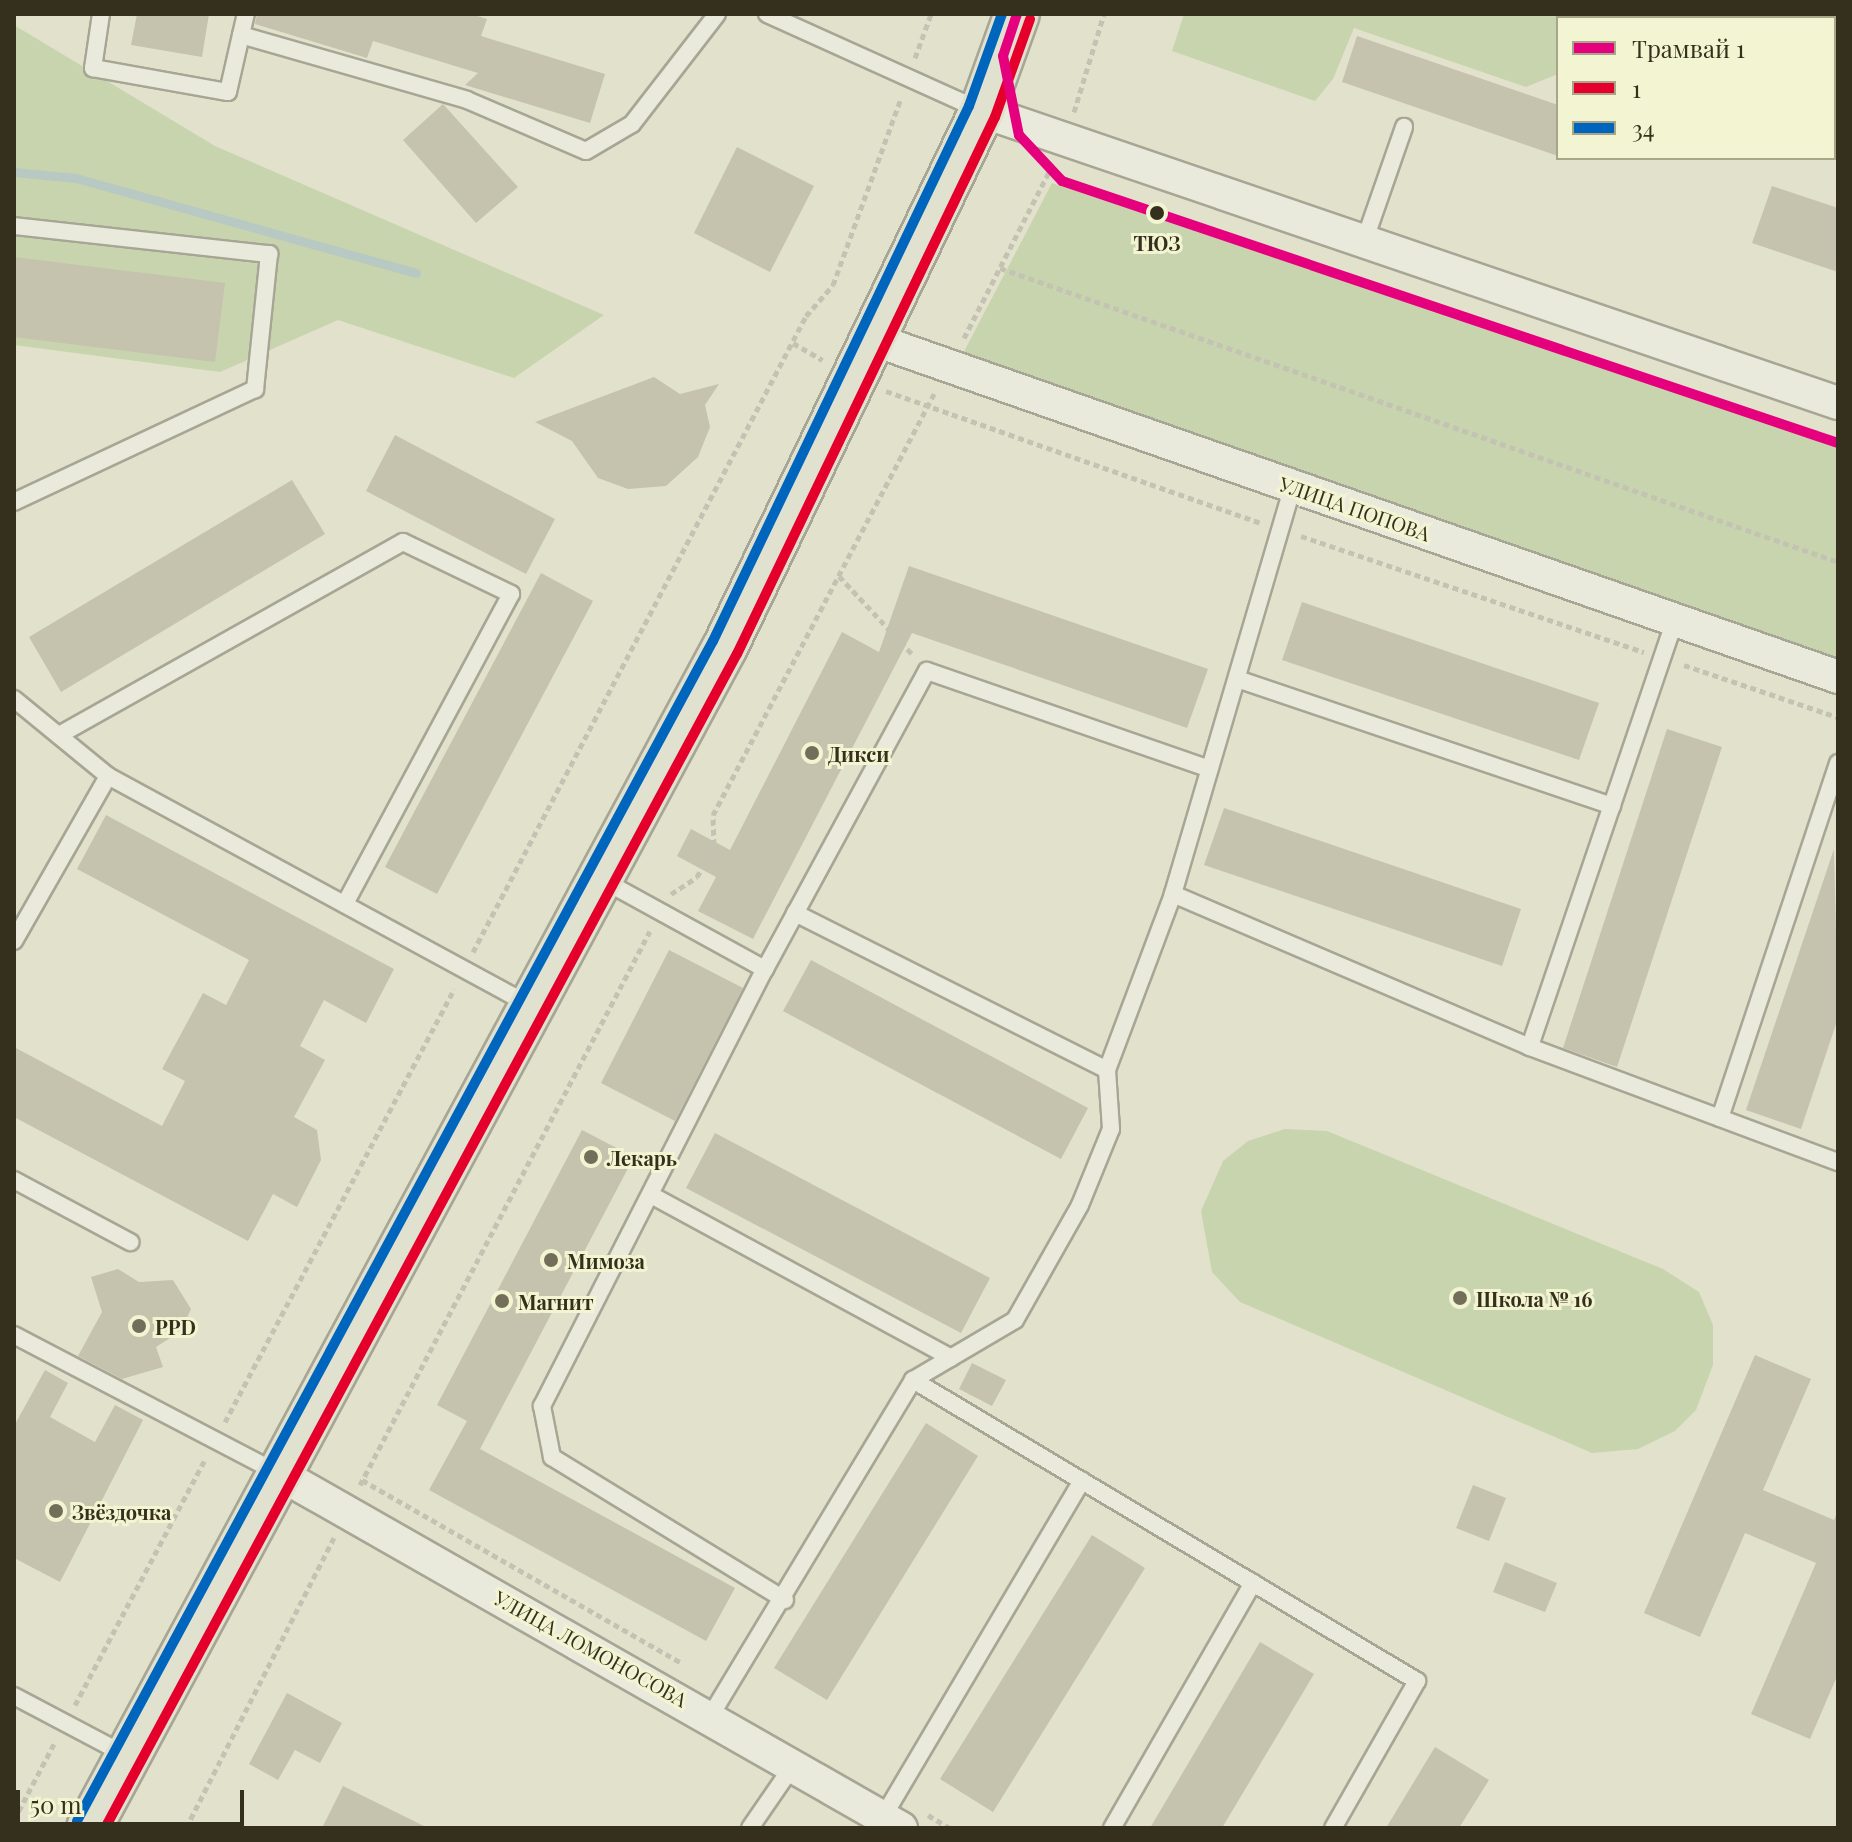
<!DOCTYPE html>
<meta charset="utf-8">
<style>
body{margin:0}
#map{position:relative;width:1852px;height:1842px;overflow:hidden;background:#e2e2cc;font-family:"Playfair Display",serif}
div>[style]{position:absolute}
.green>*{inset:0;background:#c8d4ae}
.stream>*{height:9px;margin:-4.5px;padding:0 4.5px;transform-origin:4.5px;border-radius:4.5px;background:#b7c9c2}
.building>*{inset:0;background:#c5c2ad}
.path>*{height:5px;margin-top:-2.5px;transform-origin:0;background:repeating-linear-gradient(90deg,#c3c2b3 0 6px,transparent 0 10px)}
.roads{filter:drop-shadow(2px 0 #a7a695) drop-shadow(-2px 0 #a7a695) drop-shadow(0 2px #a7a695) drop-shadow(0 -2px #a7a695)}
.lane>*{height:16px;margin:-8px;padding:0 8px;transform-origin:8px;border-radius:8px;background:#eaeadc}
.street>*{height:32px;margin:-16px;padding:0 16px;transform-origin:16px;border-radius:16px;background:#eaeadc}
.primary>*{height:44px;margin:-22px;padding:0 22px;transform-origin:22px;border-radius:22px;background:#e1e1cf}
.bus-1>*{height:10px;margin:-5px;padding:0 5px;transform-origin:5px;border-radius:5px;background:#e4002b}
.bus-2>*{height:10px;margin:-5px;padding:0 5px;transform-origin:5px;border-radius:5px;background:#0065bd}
.tram-1>*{height:10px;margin:-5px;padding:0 5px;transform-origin:5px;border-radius:5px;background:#e5007d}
.dots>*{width:22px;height:22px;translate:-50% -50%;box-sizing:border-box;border:4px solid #f3f4d1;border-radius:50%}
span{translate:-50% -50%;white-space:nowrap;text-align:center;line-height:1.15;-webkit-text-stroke:6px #f3f4d1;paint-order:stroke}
.stop-label{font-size:20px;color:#35301d;font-weight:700}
.street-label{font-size:20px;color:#35301d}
.poi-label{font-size:20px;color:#35301d;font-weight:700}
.left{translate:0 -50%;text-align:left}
.frame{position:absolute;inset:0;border:16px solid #35301d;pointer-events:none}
.legend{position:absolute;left:1556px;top:16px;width:280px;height:144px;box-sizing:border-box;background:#f3f4d1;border:2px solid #a7a689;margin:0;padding:10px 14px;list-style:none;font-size:24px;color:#35301d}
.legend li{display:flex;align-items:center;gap:16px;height:40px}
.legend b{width:40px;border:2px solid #a7a689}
.scale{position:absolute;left:16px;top:1790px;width:228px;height:36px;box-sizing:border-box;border:4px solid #35301d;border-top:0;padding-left:10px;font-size:24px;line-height:28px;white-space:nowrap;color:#35301d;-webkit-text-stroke:6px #f3f4d1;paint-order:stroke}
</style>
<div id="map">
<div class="green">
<div style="clip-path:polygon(1184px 14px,1570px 14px,1558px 18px,1558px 74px,1526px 87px,1354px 28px,1333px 79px,1315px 101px,1172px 51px)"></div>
<div style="clip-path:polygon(14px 25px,215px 146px,604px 315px,514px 378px,338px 320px,220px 372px,14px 345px)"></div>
<div style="clip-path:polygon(1052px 183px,1838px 446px,1838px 672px,958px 363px)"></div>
<div style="clip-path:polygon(1285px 1129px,1327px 1131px,1663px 1269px,1699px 1292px,1713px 1325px,1713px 1365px,1696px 1410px,1675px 1431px,1638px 1449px,1592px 1453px,1240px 1302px,1212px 1272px,1201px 1211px,1223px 1161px,1248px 1141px)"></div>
</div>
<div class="stream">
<div style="left:14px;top:172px;width:62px;rotate:5.5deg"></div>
<div style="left:76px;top:178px;width:353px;rotate:15.6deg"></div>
</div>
<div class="building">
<div style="clip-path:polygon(137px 14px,209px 14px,202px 57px,131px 45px)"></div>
<div style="clip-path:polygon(257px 14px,471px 14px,487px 19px,481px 36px,605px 74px,590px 123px,465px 85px,478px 73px,373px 41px,367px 58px,255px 24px)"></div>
<div style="clip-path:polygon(1357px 36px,1558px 105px,1558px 156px,1342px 82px)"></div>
<div style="clip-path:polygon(443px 104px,518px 187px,476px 223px,403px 140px)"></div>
<div style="clip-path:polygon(737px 147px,814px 186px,770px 272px,694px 233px)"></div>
<div style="clip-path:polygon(1772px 186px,1838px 208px,1838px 272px,1752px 243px)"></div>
<div style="clip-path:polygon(14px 257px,225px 283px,215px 362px,14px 337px)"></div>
<div style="clip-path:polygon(654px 377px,680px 394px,719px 384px,705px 405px,710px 427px,698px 457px,666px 486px,628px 489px,598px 478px,572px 441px,535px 422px)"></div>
<div style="clip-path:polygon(395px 435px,555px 519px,526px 574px,366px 491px)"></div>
<div style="clip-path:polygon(292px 480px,325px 534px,61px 692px,29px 637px)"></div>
<div style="clip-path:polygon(909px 566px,1208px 669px,1187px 728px,912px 633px,753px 939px,698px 911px,716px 877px,677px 856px,691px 829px,730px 850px,842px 632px,879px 652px)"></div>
<div style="clip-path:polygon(541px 573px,593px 601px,437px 894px,385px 867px)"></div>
<div style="clip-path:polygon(1302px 602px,1599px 703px,1579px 760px,1282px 660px)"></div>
<div style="clip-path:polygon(1667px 729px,1722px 747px,1617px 1067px,1563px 1048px)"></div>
<div style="clip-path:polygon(1224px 808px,1521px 909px,1502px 966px,1204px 865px)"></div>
<div style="clip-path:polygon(106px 815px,394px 969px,366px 1023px,324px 1000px,300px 1046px,325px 1060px,294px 1117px,317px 1130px,321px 1160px,297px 1207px,273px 1194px,248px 1241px,14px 1117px,14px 1047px,162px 1126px,185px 1081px,162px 1069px,203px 993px,226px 1005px,249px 960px,77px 869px)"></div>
<div style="clip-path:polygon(1834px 849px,1838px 1018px,1801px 1129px,1746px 1110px)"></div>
<div style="clip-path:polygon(669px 950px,743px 988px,675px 1121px,601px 1083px)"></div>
<div style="clip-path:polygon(811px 960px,1088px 1108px,1061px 1159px,783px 1011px)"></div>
<div style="clip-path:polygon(582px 1130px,634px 1157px,480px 1449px,735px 1588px,706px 1641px,429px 1490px,467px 1421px,437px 1405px)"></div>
<div style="clip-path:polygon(715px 1133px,990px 1278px,961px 1333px,686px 1188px)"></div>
<div style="clip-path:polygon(118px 1269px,139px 1282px,173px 1280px,191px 1309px,181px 1331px,156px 1347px,163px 1367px,122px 1379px,78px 1356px,102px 1312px,91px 1277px)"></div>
<div style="clip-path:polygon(1755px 1355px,1811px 1379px,1763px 1490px,1834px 1520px,1838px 1511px,1838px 1674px,1810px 1739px,1751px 1714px,1816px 1563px,1745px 1533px,1700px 1637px,1644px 1613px)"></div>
<div style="clip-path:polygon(972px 1363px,1006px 1380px,992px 1406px,959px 1389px)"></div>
<div style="clip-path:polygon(45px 1370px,68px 1383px,50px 1417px,95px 1442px,115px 1405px,143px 1420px,60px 1582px,14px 1558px,14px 1426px)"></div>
<div style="clip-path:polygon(926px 1423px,978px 1456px,827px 1700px,774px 1668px)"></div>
<div style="clip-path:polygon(1473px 1485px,1506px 1498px,1489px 1541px,1456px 1528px)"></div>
<div style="clip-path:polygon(1092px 1535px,1145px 1568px,993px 1812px,940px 1779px)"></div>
<div style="clip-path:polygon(1505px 1562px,1557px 1583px,1545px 1612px,1493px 1592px)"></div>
<div style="clip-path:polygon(1260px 1642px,1314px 1674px,1222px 1828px,1150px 1828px)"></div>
<div style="clip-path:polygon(287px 1693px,342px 1723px,320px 1763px,295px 1750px,278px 1780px,249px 1764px)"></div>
<div style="clip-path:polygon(1435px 1747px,1489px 1780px,1459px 1828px,1386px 1828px)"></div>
<div style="clip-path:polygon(343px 1786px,428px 1828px,322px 1828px)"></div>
</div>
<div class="path">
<div style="left:915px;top:58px;width:47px;rotate:-70deg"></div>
<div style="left:1074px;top:112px;width:102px;rotate:-73deg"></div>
<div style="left:1000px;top:268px;width:888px;rotate:19.33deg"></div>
<div style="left:964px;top:338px;width:193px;rotate:-62.9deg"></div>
<div style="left:793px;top:343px;width:34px;rotate:30deg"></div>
<div style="left:886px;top:391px;width:398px;rotate:19.4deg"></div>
<div style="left:1301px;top:536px;width:362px;rotate:18.7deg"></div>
<div style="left:839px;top:576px;width:108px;rotate:46.9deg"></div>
<div style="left:1684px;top:665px;width:163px;rotate:18.7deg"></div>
<div style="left:671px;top:894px;width:31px;rotate:-33deg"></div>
<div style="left:697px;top:877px;width:36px;rotate:-62deg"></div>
<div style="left:714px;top:845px;width:30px;rotate:-92deg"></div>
<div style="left:713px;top:815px;width:477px;rotate:-62.3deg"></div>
<div style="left:473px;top:952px;width:718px;rotate:-62.36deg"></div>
<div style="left:806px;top:316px;width:41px;rotate:-48.9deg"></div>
<div style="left:833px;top:285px;width:199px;rotate:-70deg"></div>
<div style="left:225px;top:1422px;width:490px;rotate:-62.1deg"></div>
<div style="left:362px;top:1480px;width:368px;rotate:29.8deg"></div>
<div style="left:360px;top:1485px;width:625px;rotate:-62.37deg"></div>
<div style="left:75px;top:1705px;width:278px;rotate:-62.1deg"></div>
<div style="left:928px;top:1815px;width:26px;rotate:31deg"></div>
<div style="left:14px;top:1820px;width:88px;rotate:-62.3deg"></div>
<div style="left:186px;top:1828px;width:326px;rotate:-63deg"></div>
</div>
<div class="roads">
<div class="lane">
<div style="left:101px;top:14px;width:55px;rotate:98.4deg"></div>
<div style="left:93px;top:68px;width:137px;rotate:10.1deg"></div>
<div style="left:228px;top:92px;width:58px;rotate:-77.2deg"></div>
<div style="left:241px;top:35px;width:235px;rotate:16deg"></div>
<div style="left:467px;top:100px;width:129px;rotate:23.2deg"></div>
<div style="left:586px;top:151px;width:53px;rotate:-30.4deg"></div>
<div style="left:632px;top:124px;width:139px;rotate:-52.3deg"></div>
<div style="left:767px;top:14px;width:234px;rotate:24.3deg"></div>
<div style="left:241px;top:35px;width:22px;rotate:-77deg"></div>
<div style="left:14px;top:226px;width:257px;rotate:6.3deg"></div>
<div style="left:269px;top:254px;width:136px;rotate:95.9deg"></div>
<div style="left:255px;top:389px;width:266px;rotate:154.9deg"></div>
<div style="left:1364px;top:242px;width:122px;rotate:-70.8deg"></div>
<div style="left:1293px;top:486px;width:425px;rotate:106.4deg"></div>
<div style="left:1173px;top:894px;width:388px;rotate:23.2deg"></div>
<div style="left:1675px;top:620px;width:451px;rotate:108.8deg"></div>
<div style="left:1530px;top:1047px;width:329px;rotate:20.5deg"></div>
<div style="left:1237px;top:679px;width:396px;rotate:18.7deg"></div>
<div style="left:14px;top:699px;width:122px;rotate:39.3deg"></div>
<div style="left:108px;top:776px;width:480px;rotate:28.5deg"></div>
<div style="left:59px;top:735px;width:394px;rotate:-29.3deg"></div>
<div style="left:403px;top:542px;width:120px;rotate:25.7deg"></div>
<div style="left:511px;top:594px;width:352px;rotate:118.2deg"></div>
<div style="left:601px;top:879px;width:187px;rotate:28.8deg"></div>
<div style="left:795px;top:913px;width:349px;rotate:26.7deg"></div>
<div style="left:14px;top:941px;width:190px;rotate:-60.3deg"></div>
<div style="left:1720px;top:1118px;width:374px;rotate:-71.6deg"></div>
<div style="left:14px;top:1180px;width:132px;rotate:28.1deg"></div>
<div style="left:653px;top:1196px;width:339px;rotate:28.5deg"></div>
<div style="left:14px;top:1335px;width:298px;rotate:27.6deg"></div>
<div style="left:913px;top:1380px;width:587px;rotate:30.85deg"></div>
<div style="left:1417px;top:1681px;width:169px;rotate:119.7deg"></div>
<div style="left:785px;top:1600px;width:273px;rotate:-148.5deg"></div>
<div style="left:552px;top:1457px;width:52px;rotate:-101.1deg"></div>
<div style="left:542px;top:1406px;width:491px;rotate:-63deg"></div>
<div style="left:765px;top:969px;width:339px;rotate:-61.5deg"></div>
<div style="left:927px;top:671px;width:299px;rotate:19.1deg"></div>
<div style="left:14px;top:1696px;width:127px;rotate:27.8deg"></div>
<div style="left:711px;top:1715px;width:391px;rotate:-58.9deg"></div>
<div style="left:913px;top:1380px;width:118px;rotate:-30.5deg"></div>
<div style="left:1015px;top:1320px;width:132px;rotate:-60.5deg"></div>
<div style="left:1080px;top:1205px;width:82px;rotate:-67.8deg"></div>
<div style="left:1111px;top:1129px;width:59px;rotate:-93.9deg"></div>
<div style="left:1107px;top:1070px;width:188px;rotate:-69.4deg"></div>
<div style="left:883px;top:1817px;width:391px;rotate:-59.4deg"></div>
<div style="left:750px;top:1828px;width:78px;rotate:-55.5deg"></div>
<div style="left:1112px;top:1828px;width:283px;rotate:-60.1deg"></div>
</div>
<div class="street">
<div style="left:982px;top:111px;width:904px;rotate:18.84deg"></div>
<div style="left:872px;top:339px;width:1023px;rotate:19.28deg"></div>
<div style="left:278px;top:1473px;width:717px;rotate:29.68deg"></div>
</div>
<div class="primary">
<div style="left:89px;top:1828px;width:1341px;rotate:-61.7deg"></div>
<div style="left:725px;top:647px;width:594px;rotate:-64.38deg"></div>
<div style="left:982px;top:111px;width:103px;rotate:-70.2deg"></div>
</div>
</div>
<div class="bus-1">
<div style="left:105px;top:1828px;width:1333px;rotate:-61.71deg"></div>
<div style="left:737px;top:654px;width:596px;rotate:-64.34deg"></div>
<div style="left:995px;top:117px;width:104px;rotate:-70.3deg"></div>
</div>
<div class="bus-2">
<div style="left:77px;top:1821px;width:1340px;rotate:-61.68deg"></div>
<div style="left:713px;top:641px;width:593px;rotate:-64.43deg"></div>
<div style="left:969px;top:106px;width:98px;rotate:-70.3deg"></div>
</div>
<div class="tram-1">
<div style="left:1017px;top:14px;width:44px;rotate:108.4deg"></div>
<div style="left:1003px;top:56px;width:81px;rotate:78.6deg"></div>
<div style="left:1019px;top:135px;width:63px;rotate:46.9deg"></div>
<div style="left:1062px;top:181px;width:819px;rotate:18.66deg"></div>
</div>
<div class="dots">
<div style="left:1157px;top:213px;background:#35301d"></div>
<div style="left:812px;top:753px;background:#726e5a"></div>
<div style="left:591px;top:1157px;background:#726e5a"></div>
<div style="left:551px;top:1260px;background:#726e5a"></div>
<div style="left:1460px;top:1298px;background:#726e5a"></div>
<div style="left:502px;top:1301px;background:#726e5a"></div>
<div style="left:139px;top:1326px;background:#726e5a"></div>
<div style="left:56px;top:1511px;background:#726e5a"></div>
</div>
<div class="stop-label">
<span style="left:1157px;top:242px">ТЮЗ</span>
</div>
<div class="street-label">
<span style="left:1355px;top:508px;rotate:19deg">УЛИЦА ПОПОВА</span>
<span style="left:591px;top:1648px;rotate:29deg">УЛИЦА ЛОМОНОСОВА</span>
</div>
<div class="poi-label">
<span class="left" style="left:828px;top:753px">Дикси</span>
<span class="left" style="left:607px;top:1157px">Лекарь</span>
<span class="left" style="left:567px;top:1260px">Мимоза</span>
<span class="left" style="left:1476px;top:1298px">Школа № 16</span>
<span class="left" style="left:518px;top:1301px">Магнит</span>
<span class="left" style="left:155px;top:1326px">PPD</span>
<span class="left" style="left:72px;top:1511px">Звёздочка</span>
</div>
<div class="frame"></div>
<ul class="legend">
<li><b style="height:10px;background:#e5007d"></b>Трамвай 1</li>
<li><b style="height:10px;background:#e4002b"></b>1</li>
<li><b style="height:10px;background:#0065bd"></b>34</li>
</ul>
<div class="scale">50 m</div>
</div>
